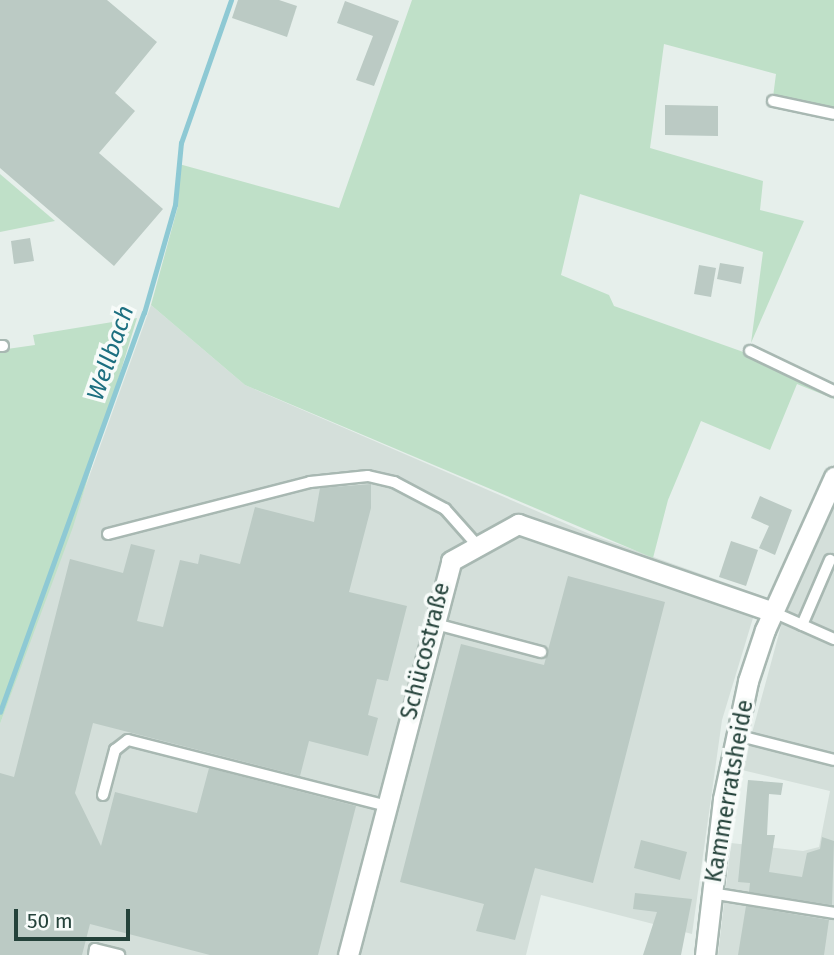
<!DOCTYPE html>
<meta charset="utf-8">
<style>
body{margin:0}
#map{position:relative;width:834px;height:955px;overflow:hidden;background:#e6efeb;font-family:"Fira Sans",sans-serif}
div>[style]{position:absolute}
.built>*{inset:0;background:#d4dfda}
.green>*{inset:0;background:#bfe0c8}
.stream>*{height:4.5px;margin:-2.25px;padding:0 2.25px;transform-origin:2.25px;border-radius:2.25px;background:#8ec9d4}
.building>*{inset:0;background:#bbcac4}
.roads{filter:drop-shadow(2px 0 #a8b8b2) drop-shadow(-2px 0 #a8b8b2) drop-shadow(0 2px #a8b8b2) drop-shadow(0 -2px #a8b8b2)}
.service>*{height:10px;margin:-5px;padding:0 5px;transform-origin:5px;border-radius:5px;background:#fff}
.minor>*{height:19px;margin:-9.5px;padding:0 9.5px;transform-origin:9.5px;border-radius:9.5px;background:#fff}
span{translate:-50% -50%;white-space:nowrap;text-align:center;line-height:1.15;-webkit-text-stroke:7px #f7fbf9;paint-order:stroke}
.street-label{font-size:23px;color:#24423a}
.water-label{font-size:24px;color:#1c6f80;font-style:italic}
.scale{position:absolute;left:14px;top:909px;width:116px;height:32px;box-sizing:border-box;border:4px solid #24423a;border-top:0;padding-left:9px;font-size:21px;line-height:24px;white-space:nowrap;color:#24423a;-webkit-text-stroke:5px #f7fbf9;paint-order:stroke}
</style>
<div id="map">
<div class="built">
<div style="clip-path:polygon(151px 305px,245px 385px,592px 535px,760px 595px,722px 720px,692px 934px,541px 895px,526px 955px,0 955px,0 724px)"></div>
<div style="clip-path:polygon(834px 500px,834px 955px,718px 955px,731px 843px,803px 851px,819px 847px,830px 791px,742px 770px,781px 626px)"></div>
</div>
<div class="green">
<div style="clip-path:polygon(412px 0,834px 0,834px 111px,773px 97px,776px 74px,664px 44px,650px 148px,763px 181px,760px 210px,804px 221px,751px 343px,763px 252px,580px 194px,561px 275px,609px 295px,614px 306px,749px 354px,834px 395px,834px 399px,797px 384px,770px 450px,701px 421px,668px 500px,653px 558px,245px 385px,151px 305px,178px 206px,179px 164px,339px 208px)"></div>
<div style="clip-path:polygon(0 174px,55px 221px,0 232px)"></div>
<div style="clip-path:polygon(137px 318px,73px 527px,0 724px,0 350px,35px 345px,33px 335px)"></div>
</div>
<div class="stream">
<div style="left:0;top:712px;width:424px;rotate:-70.2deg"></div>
<div style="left:144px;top:313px;width:112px;rotate:-74deg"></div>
<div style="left:175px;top:205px;width:62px;rotate:-84.5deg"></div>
<div style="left:181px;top:143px;width:151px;rotate:-70.7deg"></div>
</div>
<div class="building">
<div style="clip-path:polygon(0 0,107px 0,157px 42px,115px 93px,135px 111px,99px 153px,163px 209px,114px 266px,0 168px)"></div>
<div style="clip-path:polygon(238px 0,279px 0,297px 6px,287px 37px,232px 18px)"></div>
<div style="clip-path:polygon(345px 1px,399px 21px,374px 86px,356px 80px,373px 36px,337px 23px)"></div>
<div style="clip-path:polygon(665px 105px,718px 106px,718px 136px,665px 135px)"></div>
<div style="clip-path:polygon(30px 238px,34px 261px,14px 264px,11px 241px)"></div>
<div style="clip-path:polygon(720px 263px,744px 267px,741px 284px,717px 279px)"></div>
<div style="clip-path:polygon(699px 265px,716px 268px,711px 297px,694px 294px)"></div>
<div style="clip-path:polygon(371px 484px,371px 508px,349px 592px,407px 606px,388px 681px,377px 679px,368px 715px,378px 718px,368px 756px,309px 741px,300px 776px,93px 723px,75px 793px,101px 846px,115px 792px,197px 813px,209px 768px,356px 806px,318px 955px,210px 955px,90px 924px,82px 955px,0 955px,0 773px,14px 777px,70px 559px,123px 573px,131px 544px,155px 550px,137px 621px,163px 627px,180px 560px,198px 564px,200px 554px,240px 564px,255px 507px,314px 522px,320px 488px)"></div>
<div style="clip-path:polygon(760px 496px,792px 510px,775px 555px,759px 548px,769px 526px,751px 518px)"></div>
<div style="clip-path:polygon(731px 541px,758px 550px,746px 586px,719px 577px)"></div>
<div style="clip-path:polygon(568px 576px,665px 602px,593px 883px,535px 868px,515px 940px,476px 931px,484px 904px,400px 882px,461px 644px,544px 665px)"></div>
<div style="clip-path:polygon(748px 780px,783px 783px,781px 795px,769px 794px,767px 835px,775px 835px,769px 872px,802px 877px,807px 853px,820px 849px,822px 837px,834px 841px,832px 905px,749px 892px,750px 883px,738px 882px)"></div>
<div style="clip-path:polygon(641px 840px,687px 852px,680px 880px,634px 868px)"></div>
<div style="clip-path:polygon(635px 893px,692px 899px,681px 955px,643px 955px,657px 912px,633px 909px)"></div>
<div style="clip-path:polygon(746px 906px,829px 920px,824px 955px,738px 955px)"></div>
</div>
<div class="roads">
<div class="service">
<div style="left:773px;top:101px;width:62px;rotate:12deg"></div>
<div style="left:0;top:346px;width:3px"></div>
<div style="left:750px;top:351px;width:93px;rotate:25.5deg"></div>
<div style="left:108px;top:534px;width:209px;rotate:-14.4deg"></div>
<div style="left:310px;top:482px;width:58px;rotate:-5.9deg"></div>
<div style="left:368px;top:476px;width:27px;rotate:13deg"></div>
<div style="left:394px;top:482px;width:58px;rotate:27.9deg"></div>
<div style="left:445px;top:509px;width:48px;rotate:48.4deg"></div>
<div style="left:773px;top:612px;width:67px;rotate:23.9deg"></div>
<div style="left:432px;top:623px;width:113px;rotate:14.9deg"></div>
<div style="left:802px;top:625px;width:71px;rotate:-66.7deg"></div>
<div style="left:736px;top:735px;width:101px;rotate:14.3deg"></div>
<div style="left:103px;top:795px;width:47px;rotate:-75.1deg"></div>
<div style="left:115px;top:750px;width:16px;rotate:-38deg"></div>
<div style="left:128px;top:740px;width:266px;rotate:14.3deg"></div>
<div style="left:711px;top:893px;width:125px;rotate:9.2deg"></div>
<div style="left:94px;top:955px;width:6px;rotate:-81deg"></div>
<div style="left:95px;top:949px;width:25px;rotate:14deg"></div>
</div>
<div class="minor">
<div style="left:348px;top:955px;width:407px;rotate:-75.3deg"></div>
<div style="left:451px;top:561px;width:77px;rotate:-28.9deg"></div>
<div style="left:518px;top:524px;width:270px;rotate:19deg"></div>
<div style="left:705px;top:955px;width:157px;rotate:-83.4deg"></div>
<div style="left:723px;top:799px;width:121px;rotate:-78deg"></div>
<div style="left:748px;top:681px;width:54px;rotate:-71.6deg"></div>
<div style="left:765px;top:630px;width:168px;rotate:-65.7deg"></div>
</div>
</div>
<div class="street-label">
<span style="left:425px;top:651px;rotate:-76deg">Schücostraße</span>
<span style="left:729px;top:791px;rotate:-80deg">Kammerratsheide</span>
</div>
<div class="water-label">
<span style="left:111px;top:353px;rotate:-71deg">Wellbach</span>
</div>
<div class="scale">50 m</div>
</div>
